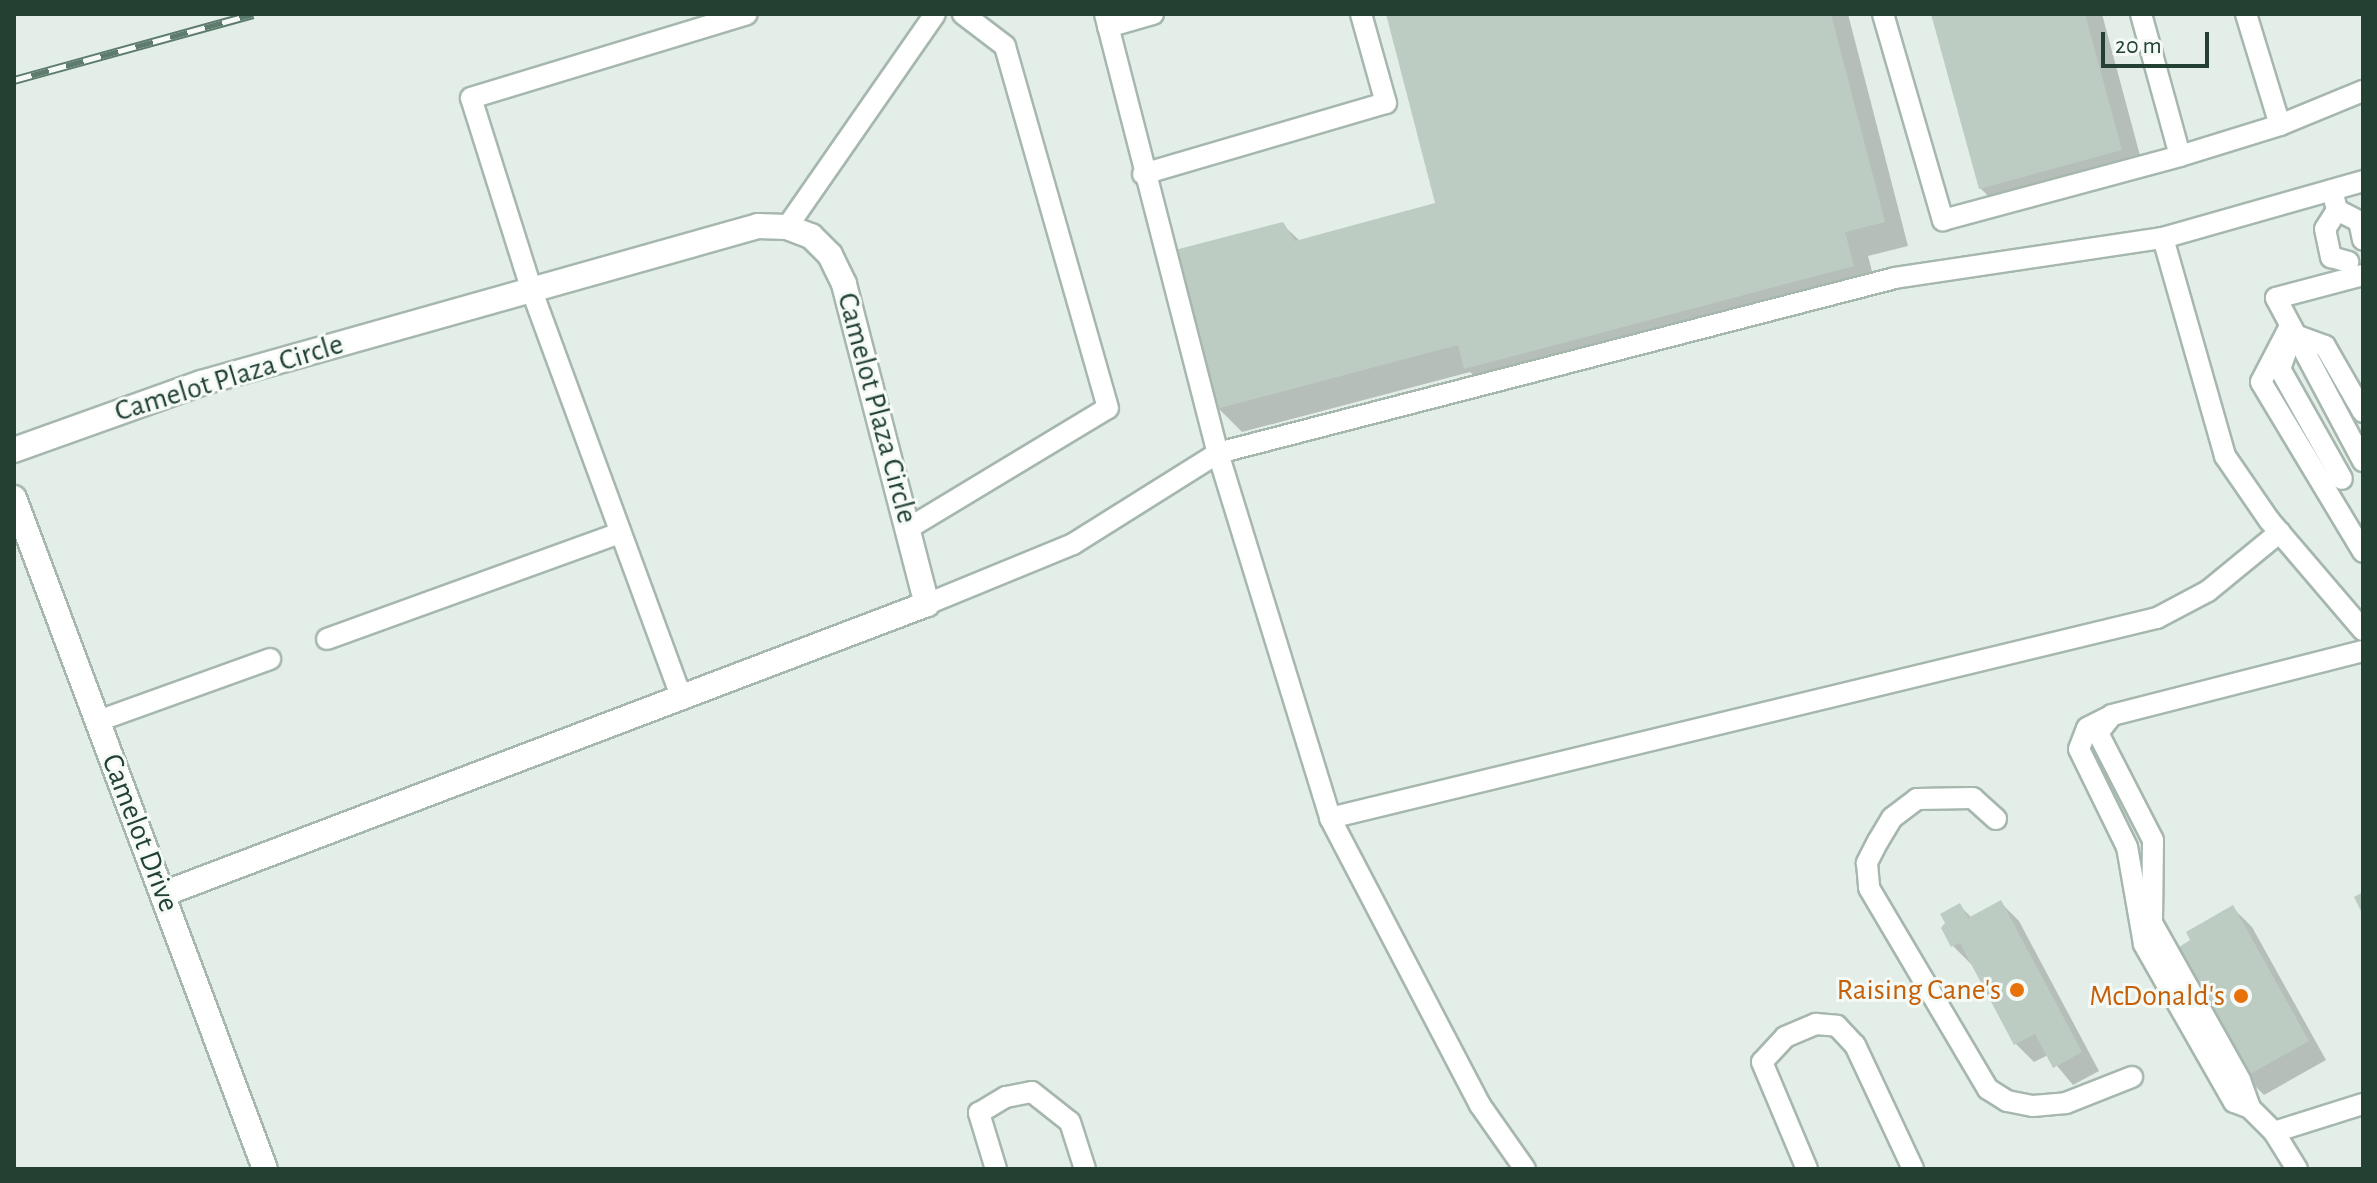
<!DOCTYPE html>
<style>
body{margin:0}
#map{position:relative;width:2377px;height:1183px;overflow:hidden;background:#e4eee8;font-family:"Alegreya Sans",sans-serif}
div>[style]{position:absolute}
.shadow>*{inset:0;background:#0003}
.building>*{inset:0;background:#bcccc3}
.roads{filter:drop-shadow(2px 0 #a6b7ae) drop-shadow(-2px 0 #a6b7ae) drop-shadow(0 2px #a6b7ae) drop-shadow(0 -2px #a6b7ae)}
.service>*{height:20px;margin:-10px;padding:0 10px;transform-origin:10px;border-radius:10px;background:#fff}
.minor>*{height:24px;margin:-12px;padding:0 12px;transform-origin:12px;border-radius:12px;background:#fff}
.tertiary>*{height:24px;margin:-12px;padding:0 12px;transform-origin:12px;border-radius:12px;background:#fff}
.rail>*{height:9px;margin-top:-4.5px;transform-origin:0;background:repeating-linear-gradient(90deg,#f5faf7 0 18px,#5d7c6e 0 36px);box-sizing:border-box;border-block:2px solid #5d7c6e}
.dots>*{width:22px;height:22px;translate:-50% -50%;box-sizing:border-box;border:4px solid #f5faf7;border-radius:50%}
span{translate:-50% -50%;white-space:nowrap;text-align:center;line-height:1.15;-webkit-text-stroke:6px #f5faf7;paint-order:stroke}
.street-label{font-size:30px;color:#224133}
.food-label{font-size:30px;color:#c56008}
.right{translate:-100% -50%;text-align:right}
.frame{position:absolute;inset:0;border:16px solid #224133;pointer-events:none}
.scale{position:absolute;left:2101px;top:32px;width:108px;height:36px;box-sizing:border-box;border:4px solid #224133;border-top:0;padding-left:10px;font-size:24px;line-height:28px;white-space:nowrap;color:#224133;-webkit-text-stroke:6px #f5faf7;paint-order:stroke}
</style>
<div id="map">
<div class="shadow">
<div style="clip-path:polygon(1395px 14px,1848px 14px,1908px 246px,1868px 256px,1877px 290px,1490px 392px,1470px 372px,1242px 432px,1218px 408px,1282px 224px,1300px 241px,1437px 205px)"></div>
<div style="clip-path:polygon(1933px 14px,2102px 14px,2145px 174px,2005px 212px,1980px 188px)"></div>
<div style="clip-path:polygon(2000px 902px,2019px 921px,2099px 1071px,2073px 1085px,2048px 1055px,2034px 1062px,2016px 1044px,1972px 965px,1953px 946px,1960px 906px,1972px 918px)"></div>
<div style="clip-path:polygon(2233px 908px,2252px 927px,2326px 1060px,2264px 1095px,2245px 1076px)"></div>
</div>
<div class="building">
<div style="clip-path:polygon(1386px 14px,1831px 14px,1885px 222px,1845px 232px,1854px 266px,1464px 369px,1458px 345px,1216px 409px,1175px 250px,1283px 222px,1295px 241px,1435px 203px)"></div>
<div style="clip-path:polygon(1931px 14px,2085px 14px,2122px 150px,1979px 189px)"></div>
<div style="clip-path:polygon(2363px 892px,2363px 915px,2354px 897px)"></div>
<div style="clip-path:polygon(2001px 900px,2082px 1052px,2053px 1068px,2035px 1034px,2014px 1045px,1960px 943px,1951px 947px,1941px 928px,1945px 923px,1940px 914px,1960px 903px,1968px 918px)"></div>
<div style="clip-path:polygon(2233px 905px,2309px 1041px,2243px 1078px,2173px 951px,2190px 940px,2186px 932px)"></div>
</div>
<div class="roads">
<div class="service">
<div style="left:1105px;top:14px;width:453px;rotate:75.6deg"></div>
<div style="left:1218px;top:453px;width:382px;rotate:72.9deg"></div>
<div style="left:1330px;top:818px;width:324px;rotate:62.4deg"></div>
<div style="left:1480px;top:1105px;width:78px;rotate:54.9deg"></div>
<div style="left:1883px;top:14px;width:215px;rotate:73.8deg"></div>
<div style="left:1943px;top:220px;width:245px;rotate:-15.1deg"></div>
<div style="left:2180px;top:156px;width:105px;rotate:-17.2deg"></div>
<div style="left:2280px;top:125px;width:90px;rotate:-22.3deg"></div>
<div style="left:2141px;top:14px;width:147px;rotate:74.6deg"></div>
<div style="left:2246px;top:14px;width:116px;rotate:73deg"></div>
<div style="left:1108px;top:27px;width:47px;rotate:-16.1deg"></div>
<div style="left:1143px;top:174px;width:253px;rotate:-16.3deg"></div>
<div style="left:1386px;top:103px;width:92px;rotate:-105.7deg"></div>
<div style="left:2332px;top:190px;width:21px;rotate:76deg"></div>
<div style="left:2337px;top:210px;width:22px;rotate:122deg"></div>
<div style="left:2325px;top:229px;width:29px;rotate:78deg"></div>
<div style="left:2331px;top:257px;width:18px;rotate:16deg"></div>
<div style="left:2337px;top:210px;width:25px;rotate:27deg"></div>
<div style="left:2359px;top:221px;width:19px;rotate:78deg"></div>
<div style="left:787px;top:227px;width:259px;rotate:-55.2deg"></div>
<div style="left:2163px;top:238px;width:227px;rotate:74.1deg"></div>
<div style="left:2225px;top:456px;width:78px;rotate:55.5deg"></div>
<div style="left:2269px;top:520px;width:145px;rotate:49.5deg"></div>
<div style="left:2363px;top:275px;width:90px;rotate:165.2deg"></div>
<div style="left:2276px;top:298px;width:185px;rotate:61.9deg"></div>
<div style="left:2290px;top:326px;width:63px;rotate:117.4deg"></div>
<div style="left:2261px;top:382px;width:198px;rotate:59deg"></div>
<div style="left:2292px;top:334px;width:35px;rotate:20deg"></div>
<div style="left:2325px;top:346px;width:76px;rotate:60.1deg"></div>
<div style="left:2287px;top:349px;width:21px;rotate:109deg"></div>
<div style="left:2280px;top:369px;width:126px;rotate:60.6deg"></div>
<div style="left:909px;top:528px;width:232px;rotate:-31.1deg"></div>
<div style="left:1108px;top:408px;width:376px;rotate:-105.9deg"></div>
<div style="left:1005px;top:46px;width:53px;rotate:-142.7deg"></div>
<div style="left:927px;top:604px;width:158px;rotate:-22.3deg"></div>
<div style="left:1073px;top:544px;width:171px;rotate:-32.1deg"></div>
<div style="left:1218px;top:453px;width:699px;rotate:-14.49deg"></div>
<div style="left:1895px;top:278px;width:271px;rotate:-8.5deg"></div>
<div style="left:2163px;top:238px;width:208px;rotate:-15.9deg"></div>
<div style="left:327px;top:639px;width:312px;rotate:-19.9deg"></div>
<div style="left:682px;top:699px;width:438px;rotate:-110.2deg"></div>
<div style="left:531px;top:288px;width:199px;rotate:-107.5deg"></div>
<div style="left:471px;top:98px;width:288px;rotate:-16.9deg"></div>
<div style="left:2112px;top:715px;width:23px;rotate:128deg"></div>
<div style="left:2098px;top:733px;width:120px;rotate:62.8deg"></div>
<div style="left:2153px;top:840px;width:83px;rotate:90.7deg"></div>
<div style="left:2152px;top:923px;width:180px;rotate:60.7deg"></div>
<div style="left:2240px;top:1080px;width:30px;rotate:70deg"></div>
<div style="left:98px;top:721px;width:183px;rotate:-19.8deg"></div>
<div style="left:1330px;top:818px;width:851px;rotate:-13.6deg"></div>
<div style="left:2157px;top:618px;width:58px;rotate:-27.9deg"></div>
<div style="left:2208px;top:591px;width:93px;rotate:-39.3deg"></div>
<div style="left:1996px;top:819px;width:31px;rotate:-138deg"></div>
<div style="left:1973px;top:798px;width:56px;rotate:179deg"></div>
<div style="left:1917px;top:799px;width:31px;rotate:143deg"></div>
<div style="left:1892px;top:818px;width:27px;rotate:121deg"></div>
<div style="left:1878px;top:841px;width:25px;rotate:117deg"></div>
<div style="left:1867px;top:863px;width:25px;rotate:85deg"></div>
<div style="left:1869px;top:888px;width:234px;rotate:59.4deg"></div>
<div style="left:1988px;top:1089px;width:22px;rotate:32deg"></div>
<div style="left:2007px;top:1101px;width:26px;rotate:11deg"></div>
<div style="left:2033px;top:1106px;width:33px;rotate:-5deg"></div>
<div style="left:2066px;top:1103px;width:71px;rotate:-21.5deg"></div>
<div style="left:2274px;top:1132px;width:93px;rotate:-17.5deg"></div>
<div style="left:996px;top:1169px;width:59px;rotate:-106.9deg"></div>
<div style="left:979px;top:1113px;width:31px;rotate:-31deg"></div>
<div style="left:1006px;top:1097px;width:26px;rotate:-11deg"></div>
<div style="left:1032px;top:1092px;width:48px;rotate:38.3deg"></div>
<div style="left:1070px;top:1122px;width:49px;rotate:72.3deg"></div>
<div style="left:1807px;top:1169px;width:116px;rotate:-112.8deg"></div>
<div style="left:1762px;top:1062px;width:34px;rotate:-47deg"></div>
<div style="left:1785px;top:1037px;width:34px;rotate:-23deg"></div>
<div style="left:1816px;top:1024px;width:21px;rotate:5deg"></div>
<div style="left:1837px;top:1026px;width:26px;rotate:47deg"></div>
<div style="left:1855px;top:1045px;width:137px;rotate:64.9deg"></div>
<div style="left:2297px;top:1169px;width:44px;rotate:-121.9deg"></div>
<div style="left:2274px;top:1132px;width:34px;rotate:-135deg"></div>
<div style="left:2250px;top:1108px;width:17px;rotate:-159deg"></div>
<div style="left:2234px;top:1102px;width:182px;rotate:-119.7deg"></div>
<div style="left:2144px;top:944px;width:98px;rotate:-99.9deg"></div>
<div style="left:2127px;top:847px;width:109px;rotate:-116.1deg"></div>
<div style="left:2079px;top:749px;width:22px;rotate:-69deg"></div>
<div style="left:2087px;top:728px;width:28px;rotate:-27deg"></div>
<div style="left:2112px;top:715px;width:259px;rotate:-14.3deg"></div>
</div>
<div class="minor">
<div style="left:14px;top:450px;width:199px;rotate:-19.7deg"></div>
<div style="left:201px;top:383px;width:579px;rotate:-15.74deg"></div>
<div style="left:758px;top:226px;width:29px;rotate:2deg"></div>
<div style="left:787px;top:227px;width:26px;rotate:21deg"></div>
<div style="left:811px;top:236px;width:27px;rotate:45deg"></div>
<div style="left:830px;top:255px;width:32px;rotate:64deg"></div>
<div style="left:844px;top:284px;width:331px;rotate:75.5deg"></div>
<div style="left:927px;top:604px;width:817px;rotate:159.21deg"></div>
</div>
<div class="tertiary">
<div style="left:14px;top:498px;width:716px;rotate:69.49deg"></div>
</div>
</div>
<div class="rail">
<div style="left:14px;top:80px;width:248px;rotate:-15.4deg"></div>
</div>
<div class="dots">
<div style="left:2017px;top:990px;background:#e8710a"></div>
<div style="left:2241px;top:996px;background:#e8710a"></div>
</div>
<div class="street-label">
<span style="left:229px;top:378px;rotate:-17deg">Camelot Plaza Circle</span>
<span style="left:877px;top:408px;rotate:75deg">Camelot Plaza Circle</span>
<span style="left:140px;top:833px;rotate:69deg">Camelot Drive</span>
</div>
<div class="food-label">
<span class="right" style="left:2001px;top:990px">Raising Cane's</span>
<span class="right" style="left:2225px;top:996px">McDonald's</span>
</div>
<div class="frame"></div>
<div class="scale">20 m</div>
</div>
